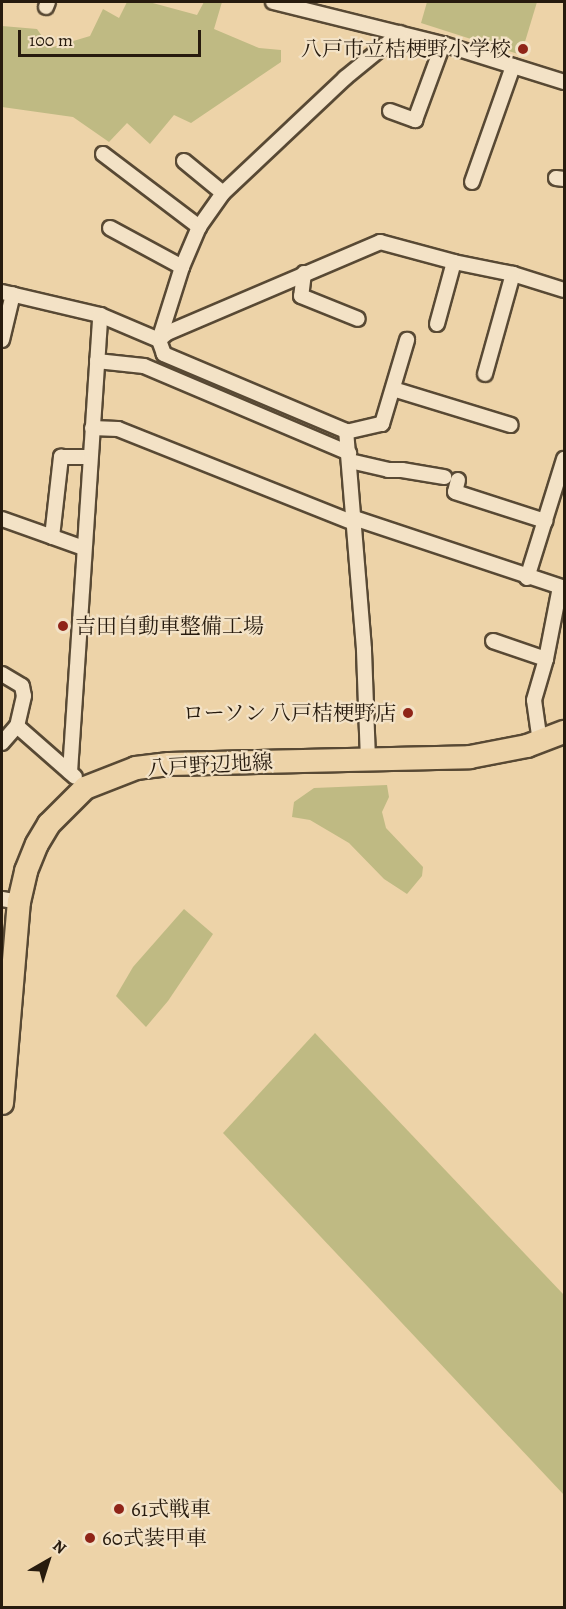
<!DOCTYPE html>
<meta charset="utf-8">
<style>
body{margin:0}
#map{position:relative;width:566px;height:1609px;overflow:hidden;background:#edd3a8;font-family:Alegreya,"Noto Serif JP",serif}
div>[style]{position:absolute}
.green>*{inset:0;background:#bfba83}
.roads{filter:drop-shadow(2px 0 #584934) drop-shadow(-2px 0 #584934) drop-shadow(0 2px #584934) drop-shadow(0 -2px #584934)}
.street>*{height:14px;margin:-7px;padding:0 7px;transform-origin:7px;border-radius:7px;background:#f3e2c6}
.primary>*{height:22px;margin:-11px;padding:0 11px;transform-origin:11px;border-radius:11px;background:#edd3a8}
.dots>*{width:16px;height:16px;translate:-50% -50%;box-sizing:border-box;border:3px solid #f3e2c6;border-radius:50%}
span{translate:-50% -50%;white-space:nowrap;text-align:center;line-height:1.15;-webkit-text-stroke:4.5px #f3e2c6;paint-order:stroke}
.poi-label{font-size:21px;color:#271b0e}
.right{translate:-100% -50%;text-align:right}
.left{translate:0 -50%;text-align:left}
.street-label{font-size:21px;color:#271b0e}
.frame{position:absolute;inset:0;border:3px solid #271b0e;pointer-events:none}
.north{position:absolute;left:18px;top:1531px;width:60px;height:60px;-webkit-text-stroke:4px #f3e2c6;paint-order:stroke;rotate:39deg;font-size:16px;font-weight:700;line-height:24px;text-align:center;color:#271b0e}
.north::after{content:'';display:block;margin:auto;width:21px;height:27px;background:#271b0e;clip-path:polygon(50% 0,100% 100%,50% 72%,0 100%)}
.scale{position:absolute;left:18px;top:30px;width:183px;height:27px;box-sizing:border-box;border:3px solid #271b0e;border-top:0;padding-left:8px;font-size:18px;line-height:21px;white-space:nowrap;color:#271b0e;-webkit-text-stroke:4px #f3e2c6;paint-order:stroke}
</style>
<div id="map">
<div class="green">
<div style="clip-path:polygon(127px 2px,149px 2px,197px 15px,204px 2px,222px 2px,214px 29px,259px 48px,281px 50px,281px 62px,191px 123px,174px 115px,150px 144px,127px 123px,109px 142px,73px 117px,2px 107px,2px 26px,37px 29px,50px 48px,90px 36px,103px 9px,119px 18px)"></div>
<div style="clip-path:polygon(427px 2px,537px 2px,521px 55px,421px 23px)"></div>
<div style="clip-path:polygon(387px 785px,389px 797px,382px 812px,386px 828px,423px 867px,422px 876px,407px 894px,384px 879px,349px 843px,310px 820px,292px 817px,294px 802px,314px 788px)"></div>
<div style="clip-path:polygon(184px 909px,213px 934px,168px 1001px,146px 1027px,116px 996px,133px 967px)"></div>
<div style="clip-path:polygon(315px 1033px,564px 1295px,564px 1495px,223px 1133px)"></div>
</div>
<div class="roads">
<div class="street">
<div style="left:273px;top:2px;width:175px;rotate:13.9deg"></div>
<div style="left:443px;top:44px;width:127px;rotate:17.4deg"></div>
<div style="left:46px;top:7px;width:5px;rotate:-68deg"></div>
<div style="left:390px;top:111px;width:27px;rotate:20deg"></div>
<div style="left:415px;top:120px;width:81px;rotate:-69.8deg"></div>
<div style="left:103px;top:154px;width:121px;rotate:37.2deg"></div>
<div style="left:184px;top:161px;width:50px;rotate:39.4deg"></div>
<div style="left:556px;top:178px;width:8px;rotate:7deg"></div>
<div style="left:472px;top:182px;width:123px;rotate:-70.5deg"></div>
<div style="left:110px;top:228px;width:82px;rotate:28.4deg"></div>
<div style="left:304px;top:273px;width:23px;rotate:97deg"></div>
<div style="left:301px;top:296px;width:61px;rotate:22deg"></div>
<div style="left:2px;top:292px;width:101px;rotate:13.2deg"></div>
<div style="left:100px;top:315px;width:64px;rotate:23deg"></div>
<div style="left:159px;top:340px;width:11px;rotate:-41deg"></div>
<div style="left:167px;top:333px;width:232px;rotate:-23.1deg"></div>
<div style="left:380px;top:242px;width:77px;rotate:15.1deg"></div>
<div style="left:454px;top:262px;width:60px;rotate:11.5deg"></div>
<div style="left:513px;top:274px;width:53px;rotate:17.4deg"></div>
<div style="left:437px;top:324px;width:64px;rotate:-74.7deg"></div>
<div style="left:2px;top:340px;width:47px;rotate:-76.6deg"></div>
<div style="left:97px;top:361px;width:47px;rotate:6.1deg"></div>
<div style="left:144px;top:366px;width:223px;rotate:23deg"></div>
<div style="left:485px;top:374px;width:104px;rotate:-74.4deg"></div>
<div style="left:393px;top:389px;width:123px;rotate:17deg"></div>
<div style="left:92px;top:428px;width:26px;rotate:2deg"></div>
<div style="left:118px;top:429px;width:254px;rotate:21.7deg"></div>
<div style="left:346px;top:432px;width:37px;rotate:-13deg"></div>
<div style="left:382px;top:424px;width:88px;rotate:-73.4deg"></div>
<div style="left:350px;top:461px;width:39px;rotate:13deg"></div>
<div style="left:388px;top:470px;width:14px"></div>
<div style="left:402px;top:470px;width:43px;rotate:9.5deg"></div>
<div style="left:458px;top:480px;width:12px;rotate:104deg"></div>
<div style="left:455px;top:492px;width:95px;rotate:17.9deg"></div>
<div style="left:354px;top:518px;width:221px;rotate:18.4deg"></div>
<div style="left:2px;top:519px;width:87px;rotate:19.5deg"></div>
<div style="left:52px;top:537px;width:81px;rotate:-83.6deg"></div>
<div style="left:61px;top:457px;width:29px"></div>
<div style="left:527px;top:578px;width:125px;rotate:-72.7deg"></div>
<div style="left:493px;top:641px;width:56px;rotate:18.8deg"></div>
<div style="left:546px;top:659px;width:73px;rotate:-79deg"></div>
<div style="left:2px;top:674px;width:23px;rotate:31deg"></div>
<div style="left:22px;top:686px;width:10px;rotate:79deg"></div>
<div style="left:24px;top:696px;width:31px;rotate:103deg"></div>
<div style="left:17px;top:726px;width:77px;rotate:41.3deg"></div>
<div style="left:540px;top:742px;width:42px;rotate:-98.1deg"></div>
<div style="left:534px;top:700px;width:43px;rotate:-73.7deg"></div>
<div style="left:2px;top:743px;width:23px;rotate:-49deg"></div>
<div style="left:368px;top:760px;width:111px;rotate:-92.1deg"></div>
<div style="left:364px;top:649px;width:219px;rotate:-94.7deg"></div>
<div style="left:346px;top:431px;width:198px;rotate:-157.1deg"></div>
<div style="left:164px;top:354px;width:15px;rotate:-110deg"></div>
<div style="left:159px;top:340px;width:77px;rotate:-72.5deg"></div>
<div style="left:182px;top:267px;width:43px;rotate:-67deg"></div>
<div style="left:199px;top:227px;width:42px;rotate:-54.8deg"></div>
<div style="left:223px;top:193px;width:168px;rotate:-43.3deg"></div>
<div style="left:345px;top:78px;width:71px;rotate:-39.3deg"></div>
<div style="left:70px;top:772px;width:458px;rotate:-86.2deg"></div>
<div style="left:2px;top:899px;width:17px;rotate:10deg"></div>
</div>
<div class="primary">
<div style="left:2px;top:1103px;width:202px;rotate:-85.2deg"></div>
<div style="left:19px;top:902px;width:32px;rotate:-77deg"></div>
<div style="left:26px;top:871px;width:29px;rotate:-68deg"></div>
<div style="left:37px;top:844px;width:23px;rotate:-59deg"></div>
<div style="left:49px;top:824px;width:51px;rotate:-45deg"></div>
<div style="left:85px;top:788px;width:55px;rotate:-21.4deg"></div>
<div style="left:136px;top:768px;width:33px;rotate:-7deg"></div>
<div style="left:169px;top:764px;width:301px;rotate:-1.3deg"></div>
<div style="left:470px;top:757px;width:58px;rotate:-10.9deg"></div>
<div style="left:527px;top:746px;width:40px;rotate:-21deg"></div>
</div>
</div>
<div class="dots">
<div style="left:523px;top:49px;background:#8f2418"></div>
<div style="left:63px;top:626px;background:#8f2418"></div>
<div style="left:408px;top:713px;background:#8f2418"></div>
<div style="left:119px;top:1509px;background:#8f2418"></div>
<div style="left:90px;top:1538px;background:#8f2418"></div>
</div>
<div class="poi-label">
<span class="right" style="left:511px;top:49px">八戸市立桔梗野小学校</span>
<span class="left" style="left:75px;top:626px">吉田自動車整備工場</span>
<span class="right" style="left:396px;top:713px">ローソン 八戸桔梗野店</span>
<span class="left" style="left:131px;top:1509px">61式戦車</span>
<span class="left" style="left:102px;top:1538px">60式装甲車</span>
</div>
<div class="street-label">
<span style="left:210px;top:765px;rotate:-3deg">八戸野辺地線</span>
</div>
<div class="frame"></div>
<div class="north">N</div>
<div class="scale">100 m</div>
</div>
